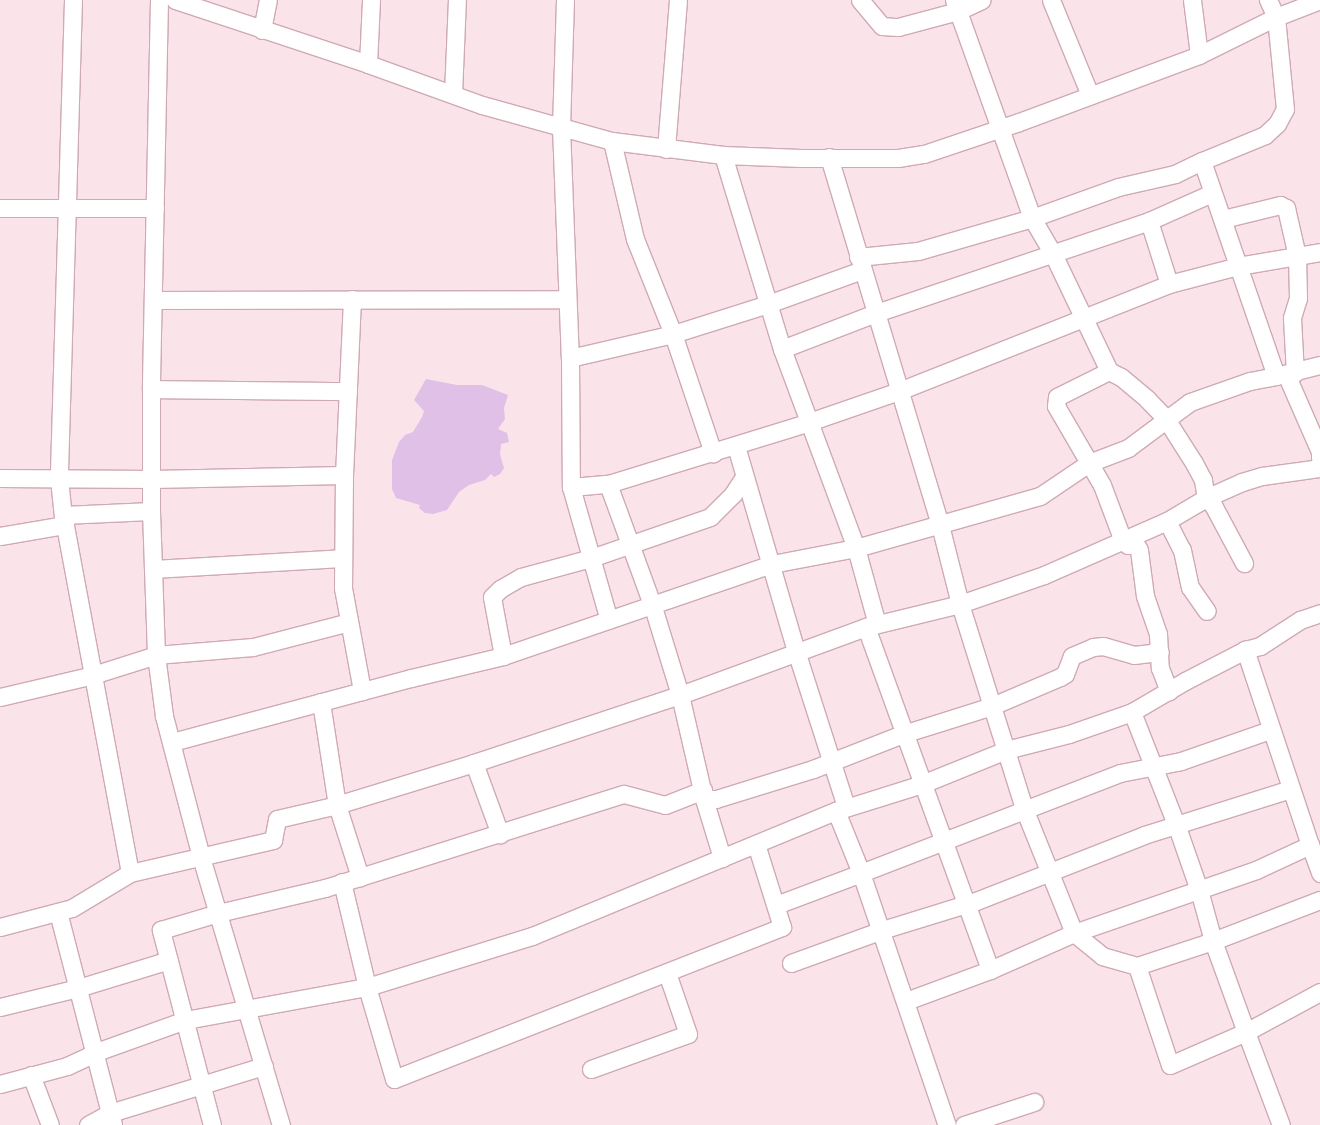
<!DOCTYPE html>
<style>
body{margin:0}
#map{position:relative;width:1320px;height:1125px;overflow:hidden;background:#fbe3ea;font-family:"Open Sans",sans-serif}
div>[style]{position:absolute}
.water>*{inset:0;background:#e0c0e7}
.roads{filter:drop-shadow(1px 0 #cfaab5) drop-shadow(-1px 0 #cfaab5) drop-shadow(0 1px #cfaab5) drop-shadow(0 -1px #cfaab5)}
.minor>*{height:17px;margin:-8.5px;padding:0 8.5px;transform-origin:8.5px;border-radius:8.5px;background:#fff}
span{translate:-50% -50%;white-space:nowrap;text-align:center;line-height:1.15;-webkit-text-stroke:4px #fff;paint-order:stroke}
</style>
<div id="map">
<div class="water">
<div style="clip-path:polygon(426px 379px,457px 385px,482px 385px,508px 395px,504px 408px,505px 419px,498px 429px,507px 433px,509px 442px,501px 444px,500px 454px,504px 468px,500px 474px,494px 477px,491px 474px,485px 480px,469px 485px,459px 492px,447px 510px,433px 514px,425px 513px,419px 508px,420px 505px,396px 498px,392px 489px,392px 460px,399px 442px,405px 435px,413px 432px,422px 417px,424px 411px,414px 400px)"></div>
</div>
<div class="roads">
<div class="minor">
<div style="left:73px;top:0;width:479px;rotate:91.7deg"></div>
<div style="left:59px;top:479px;width:36px;rotate:84deg"></div>
<div style="left:63px;top:515px;width:364px;rotate:79.4deg"></div>
<div style="left:159px;top:0;width:389px;rotate:91.2deg"></div>
<div style="left:151px;top:389px;width:122px;rotate:90deg"></div>
<div style="left:151px;top:511px;width:144px;rotate:88deg"></div>
<div style="left:156px;top:655px;width:62px;rotate:82.5deg"></div>
<div style="left:164px;top:716px;width:146px;rotate:75.3deg"></div>
<div style="left:201px;top:857px;width:280px;rotate:73.4deg"></div>
<div style="left:175px;top:0;width:203px;rotate:18.3deg"></div>
<div style="left:368px;top:64px;width:121px;rotate:19.8deg"></div>
<div style="left:482px;top:105px;width:135px;rotate:15.5deg"></div>
<div style="left:612px;top:141px;width:112px;rotate:7.2deg"></div>
<div style="left:723px;top:155px;width:78px;rotate:2.2deg"></div>
<div style="left:801px;top:158px;width:97px"></div>
<div style="left:898px;top:158px;width:26px;rotate:-9deg"></div>
<div style="left:924px;top:154px;width:100px;rotate:-18.6deg"></div>
<div style="left:1019px;top:122px;width:192px;rotate:-20.4deg"></div>
<div style="left:1199px;top:55px;width:86px;rotate:-26.3deg"></div>
<div style="left:1276px;top:17px;width:47px;rotate:-21.1deg"></div>
<div style="left:565px;top:0;width:127px;rotate:91.8deg"></div>
<div style="left:561px;top:127px;width:231px;rotate:87.8deg"></div>
<div style="left:570px;top:358px;width:129px;rotate:89.6deg"></div>
<div style="left:571px;top:487px;width:138px;rotate:74.1deg"></div>
<div style="left:860px;top:0;width:34px;rotate:50deg"></div>
<div style="left:882px;top:26px;width:16px;rotate:4deg"></div>
<div style="left:898px;top:27px;width:62px;rotate:-14.9deg"></div>
<div style="left:958px;top:11px;width:26px;rotate:-25deg"></div>
<div style="left:954px;top:0;width:232px;rotate:70.3deg"></div>
<div style="left:1032px;top:218px;width:42px;rotate:59.7deg"></div>
<div style="left:1053px;top:254px;width:130px;rotate:64.4deg"></div>
<div style="left:1109px;top:371px;width:13px;rotate:27deg"></div>
<div style="left:1121px;top:377px;width:34px;rotate:40deg"></div>
<div style="left:1147px;top:399px;width:28px;rotate:46deg"></div>
<div style="left:1166px;top:419px;width:52px;rotate:57.5deg"></div>
<div style="left:1194px;top:463px;width:19px;rotate:62deg"></div>
<div style="left:1203px;top:480px;width:18px;rotate:81deg"></div>
<div style="left:1206px;top:498px;width:10px;rotate:45deg"></div>
<div style="left:1213px;top:505px;width:66px;rotate:61.9deg"></div>
<div style="left:1051px;top:0;width:103px;rotate:67.7deg"></div>
<div style="left:1192px;top:0;width:55px;rotate:82.7deg"></div>
<div style="left:262px;top:30px;width:31px;rotate:-79deg"></div>
<div style="left:368px;top:64px;width:64px;rotate:-87.3deg"></div>
<div style="left:453px;top:94px;width:94px;rotate:-87.6deg"></div>
<div style="left:612px;top:141px;width:101px;rotate:76.8deg"></div>
<div style="left:635px;top:239px;width:102px;rotate:68.2deg"></div>
<div style="left:673px;top:334px;width:126px;rotate:71.4deg"></div>
<div style="left:666px;top:149px;width:149px;rotate:-85.4deg"></div>
<div style="left:723px;top:155px;width:203px;rotate:73.1deg"></div>
<div style="left:782px;top:349px;width:212px;rotate:69.6deg"></div>
<div style="left:856px;top:548px;width:79px;rotate:74.6deg"></div>
<div style="left:829px;top:157px;width:384px;rotate:73.2deg"></div>
<div style="left:940px;top:525px;width:81px;rotate:75.8deg"></div>
<div style="left:960px;top:604px;width:217px;rotate:72.6deg"></div>
<div style="left:1025px;top:811px;width:131px;rotate:68.1deg"></div>
<div style="left:1074px;top:933px;width:36px;rotate:39deg"></div>
<div style="left:1102px;top:956px;width:36px;rotate:16deg"></div>
<div style="left:1137px;top:966px;width:104px;rotate:71.6deg"></div>
<div style="left:1170px;top:1065px;width:83px;rotate:-23.5deg"></div>
<div style="left:1246px;top:1032px;width:99px;rotate:69.4deg"></div>
<div style="left:1202px;top:161px;width:68px;rotate:-22.4deg"></div>
<div style="left:1265px;top:135px;width:16px;rotate:-43deg"></div>
<div style="left:1277px;top:124px;width:17px;rotate:-62deg"></div>
<div style="left:1285px;top:109px;width:92px;rotate:-95.6deg"></div>
<div style="left:1276px;top:17px;width:19px;rotate:-115deg"></div>
<div style="left:0;top:208px;width:155px"></div>
<div style="left:1223px;top:219px;width:59px;rotate:-13.8deg"></div>
<div style="left:1280px;top:205px;width:7px;rotate:27deg"></div>
<div style="left:1286px;top:208px;width:49px;rotate:77.1deg"></div>
<div style="left:1297px;top:256px;width:42px;rotate:88.6deg"></div>
<div style="left:1298px;top:298px;width:21px;rotate:107deg"></div>
<div style="left:1292px;top:318px;width:55px;rotate:86.9deg"></div>
<div style="left:1149px;top:221px;width:66px;rotate:72.4deg"></div>
<div style="left:858px;top:257px;width:60px;rotate:-5.7deg"></div>
<div style="left:918px;top:251px;width:119px;rotate:-16.1deg"></div>
<div style="left:1032px;top:218px;width:91px;rotate:-19.8deg"></div>
<div style="left:1118px;top:187px;width:58px;rotate:-12.8deg"></div>
<div style="left:1175px;top:174px;width:30px;rotate:-26deg"></div>
<div style="left:1202px;top:161px;width:227px;rotate:71deg"></div>
<div style="left:1276px;top:376px;width:45px;rotate:-14deg"></div>
<div style="left:352px;top:299px;width:176px;rotate:92.6deg"></div>
<div style="left:344px;top:475px;width:113px;rotate:90.5deg"></div>
<div style="left:343px;top:588px;width:105px;rotate:79.5deg"></div>
<div style="left:153px;top:300px;width:413px;rotate:-0.1deg"></div>
<div style="left:782px;top:349px;width:101px;rotate:-21deg"></div>
<div style="left:876px;top:313px;width:288px;rotate:-18.6deg"></div>
<div style="left:1149px;top:221px;width:69px;rotate:-24deg"></div>
<div style="left:570px;top:358px;width:106px;rotate:-13.1deg"></div>
<div style="left:673px;top:334px;width:100px;rotate:-17.5deg"></div>
<div style="left:768px;top:304px;width:100px;rotate:-19.9deg"></div>
<div style="left:1109px;top:371px;width:58px;rotate:153.4deg"></div>
<div style="left:1057px;top:397px;width:9px;rotate:96deg"></div>
<div style="left:1056px;top:406px;width:91px;rotate:59.8deg"></div>
<div style="left:1102px;top:485px;width:60px;rotate:69.4deg"></div>
<div style="left:1123px;top:541px;width:6px;rotate:39deg"></div>
<div style="left:1128px;top:545px;width:7px;rotate:-16deg"></div>
<div style="left:1135px;top:543px;width:8px;rotate:60deg"></div>
<div style="left:1139px;top:550px;width:46px;rotate:82.6deg"></div>
<div style="left:1145px;top:596px;width:40px;rotate:71.1deg"></div>
<div style="left:1158px;top:634px;width:34px;rotate:87deg"></div>
<div style="left:1160px;top:668px;width:25px;rotate:69deg"></div>
<div style="left:1286px;top:374px;width:85px;rotate:66.4deg"></div>
<div style="left:1320px;top:452px;width:6px;rotate:90deg"></div>
<div style="left:151px;top:389px;width:197px;rotate:0.6deg"></div>
<div style="left:736px;top:446px;width:214px;rotate:73.7deg"></div>
<div style="left:796px;top:651px;width:164px;rotate:72.2deg"></div>
<div style="left:0;top:478px;width:152px;rotate:0.4deg"></div>
<div style="left:152px;top:479px;width:192px;rotate:-1.2deg"></div>
<div style="left:608px;top:484px;width:131px;rotate:69.9deg"></div>
<div style="left:653px;top:607px;width:92px;rotate:72.9deg"></div>
<div style="left:680px;top:695px;width:107px;rotate:77deg"></div>
<div style="left:704px;top:799px;width:62px;rotate:73deg"></div>
<div style="left:571px;top:487px;width:37px;rotate:-5deg"></div>
<div style="left:608px;top:484px;width:210px;rotate:-17.1deg"></div>
<div style="left:809px;top:422px;width:95px;rotate:-19deg"></div>
<div style="left:899px;top:391px;width:290px;rotate:-21.6deg"></div>
<div style="left:1169px;top:284px;width:71px;rotate:-14.6deg"></div>
<div style="left:1238px;top:266px;width:83px;rotate:-9.7deg"></div>
<div style="left:63px;top:515px;width:88px;rotate:-2.6deg"></div>
<div style="left:1167px;top:521px;width:33px;rotate:63deg"></div>
<div style="left:1182px;top:550px;width:38px;rotate:78deg"></div>
<div style="left:1190px;top:587px;width:29px;rotate:55deg"></div>
<div style="left:0;top:536px;width:66px;rotate:-9.6deg"></div>
<div style="left:153px;top:569px;width:189px;rotate:-3.3deg"></div>
<div style="left:866px;top:627px;width:365px;rotate:70.1deg"></div>
<div style="left:503px;top:656px;width:60px;rotate:-100.6deg"></div>
<div style="left:492px;top:597px;width:11px;rotate:-45deg"></div>
<div style="left:500px;top:589px;width:24px;rotate:-30deg"></div>
<div style="left:521px;top:577px;width:73px;rotate:-15.2deg"></div>
<div style="left:591px;top:558px;width:126px;rotate:-19deg"></div>
<div style="left:710px;top:517px;width:33px;rotate:-45deg"></div>
<div style="left:733px;top:494px;width:20px;rotate:-57deg"></div>
<div style="left:0;top:697px;width:96px;rotate:-13.3deg"></div>
<div style="left:93px;top:675px;width:66px;rotate:-17.6deg"></div>
<div style="left:156px;top:655px;width:97px;rotate:-4.7deg"></div>
<div style="left:253px;top:647px;width:99px;rotate:-14.6deg"></div>
<div style="left:321px;top:702px;width:104px;rotate:81.2deg"></div>
<div style="left:337px;top:805px;width:76px;rotate:72.3deg"></div>
<div style="left:1132px;top:712px;width:120px;rotate:68.6deg"></div>
<div style="left:1176px;top:824px;width:70px;rotate:70.8deg"></div>
<div style="left:1199px;top:890px;width:53px;rotate:74.6deg"></div>
<div style="left:1213px;top:941px;width:97px;rotate:70.1deg"></div>
<div style="left:1246px;top:1032px;width:84px;rotate:-28.4deg"></div>
<div style="left:172px;top:742px;width:247px;rotate:-15deg"></div>
<div style="left:411px;top:678px;width:95px;rotate:-13.4deg"></div>
<div style="left:503px;top:656px;width:284px;rotate:-18.9deg"></div>
<div style="left:772px;top:564px;width:86px;rotate:-10.8deg"></div>
<div style="left:856px;top:548px;width:191px;rotate:-15.8deg"></div>
<div style="left:1040px;top:496px;width:59px;rotate:-34deg"></div>
<div style="left:1089px;top:463px;width:42px;rotate:-21deg"></div>
<div style="left:1128px;top:448px;width:77px;rotate:-36.6deg"></div>
<div style="left:1190px;top:402px;width:64px;rotate:-19.3deg"></div>
<div style="left:1250px;top:381px;width:26px;rotate:-11deg"></div>
<div style="left:474px;top:763px;width:76px;rotate:69.9deg"></div>
<div style="left:704px;top:799px;width:12px"></div>
<div style="left:716px;top:799px;width:102px;rotate:-17.2deg"></div>
<div style="left:813px;top:769px;width:97px;rotate:-21.3deg"></div>
<div style="left:903px;top:734px;width:93px;rotate:-17.5deg"></div>
<div style="left:992px;top:706px;width:74px;rotate:-23.1deg"></div>
<div style="left:1060px;top:677px;width:6px;rotate:-31deg"></div>
<div style="left:1065px;top:674px;width:19px;rotate:-69deg"></div>
<div style="left:1072px;top:656px;width:23px;rotate:-23deg"></div>
<div style="left:1093px;top:647px;width:10px;rotate:-6deg"></div>
<div style="left:1103px;top:646px;width:32px;rotate:16deg"></div>
<div style="left:1134px;top:655px;width:26px;rotate:-7deg"></div>
<div style="left:836px;top:811px;width:67px;rotate:68deg"></div>
<div style="left:861px;top:873px;width:278px;rotate:-21.1deg"></div>
<div style="left:1120px;top:773px;width:62px;rotate:-11.1deg"></div>
<div style="left:1181px;top:761px;width:94px;rotate:-19.2deg"></div>
<div style="left:1310px;top:845px;width:30px;rotate:70deg"></div>
<div style="left:342px;top:882px;width:108px;rotate:76.6deg"></div>
<div style="left:367px;top:987px;width:96px;rotate:73.6deg"></div>
<div style="left:394px;top:1079px;width:417px;rotate:-21.4deg"></div>
<div style="left:782px;top:927px;width:87px;rotate:-107.4deg"></div>
<div style="left:776px;top:905px;width:91px;rotate:-20.6deg"></div>
<div style="left:861px;top:873px;width:266px;rotate:71.2deg"></div>
<div style="left:58px;top:912px;width:220px;rotate:75.5deg"></div>
<div style="left:0;top:927px;width:74px;rotate:-14.8deg"></div>
<div style="left:72px;top:908px;width:68px;rotate:-31.1deg"></div>
<div style="left:130px;top:873px;width:147px;rotate:-13deg"></div>
<div style="left:273px;top:840px;width:21px;rotate:-79deg"></div>
<div style="left:277px;top:819px;width:62px;rotate:-13.1deg"></div>
<div style="left:337px;top:805px;width:143px;rotate:-17deg"></div>
<div style="left:474px;top:763px;width:217px;rotate:-18.3deg"></div>
<div style="left:680px;top:695px;width:198px;rotate:-20.1deg"></div>
<div style="left:866px;top:627px;width:97px;rotate:-13.7deg"></div>
<div style="left:960px;top:604px;width:89px;rotate:-19deg"></div>
<div style="left:1044px;top:575px;width:134px;rotate:-23.7deg"></div>
<div style="left:1167px;top:521px;width:45px;rotate:-30.5deg"></div>
<div style="left:1206px;top:498px;width:39px;rotate:-24deg"></div>
<div style="left:1242px;top:482px;width:21px;rotate:-17deg"></div>
<div style="left:1262px;top:476px;width:59px;rotate:-7.9deg"></div>
<div style="left:791px;top:963px;width:97px;rotate:-19.9deg"></div>
<div style="left:882px;top:930px;width:98px;rotate:-17.1deg"></div>
<div style="left:976px;top:901px;width:180px;rotate:-21.4deg"></div>
<div style="left:1144px;top:835px;width:154px;rotate:-17.4deg"></div>
<div style="left:1137px;top:966px;width:80px;rotate:-18.2deg"></div>
<div style="left:1213px;top:941px;width:115px;rotate:-21deg"></div>
<div style="left:906px;top:1001px;width:90px;rotate:-20.3deg"></div>
<div style="left:990px;top:970px;width:92px;rotate:-23.8deg"></div>
<div style="left:1074px;top:933px;width:193px;rotate:-19.1deg"></div>
<div style="left:1256px;top:870px;width:60px;rotate:-24.8deg"></div>
<div style="left:1310px;top:845px;width:206px;rotate:-108.4deg"></div>
<div style="left:0;top:1007px;width:80px;rotate:-13.7deg"></div>
<div style="left:78px;top:988px;width:95px;rotate:-17.1deg"></div>
<div style="left:591px;top:1069px;width:103px;rotate:-19.8deg"></div>
<div style="left:688px;top:1034px;width:65px;rotate:-109deg"></div>
<div style="left:31px;top:1075px;width:53px;rotate:69.2deg"></div>
<div style="left:0;top:1084px;width:69px;rotate:-15deg"></div>
<div style="left:67px;top:1066px;width:35px;rotate:-25deg"></div>
<div style="left:99px;top:1051px;width:91px;rotate:-19.8deg"></div>
<div style="left:185px;top:1020px;width:185px;rotate:-10.3deg"></div>
<div style="left:367px;top:987px;width:173px;rotate:-17.2deg"></div>
<div style="left:532px;top:936px;width:329px;rotate:-22.4deg"></div>
<div style="left:836px;top:811px;width:90px;rotate:-17.4deg"></div>
<div style="left:922px;top:784px;width:91px;rotate:-22deg"></div>
<div style="left:1006px;top:750px;width:65px;rotate:-14.3deg"></div>
<div style="left:1069px;top:734px;width:67px;rotate:-19.2deg"></div>
<div style="left:1132px;top:712px;width:61px;rotate:-30.3deg"></div>
<div style="left:1185px;top:681px;width:68px;rotate:-27.3deg"></div>
<div style="left:1245px;top:650px;width:16px;rotate:-15deg"></div>
<div style="left:1260px;top:646px;width:48px;rotate:-33deg"></div>
<div style="left:1300px;top:620px;width:21px;rotate:-19deg"></div>
<div style="left:88px;top:1125px;width:25px;rotate:-29deg"></div>
<div style="left:110px;top:1113px;width:161px;rotate:-17deg"></div>
<div style="left:212px;top:1125px;width:202px;rotate:-104.7deg"></div>
<div style="left:161px;top:930px;width:59px;rotate:-16.6deg"></div>
<div style="left:218px;top:913px;width:110px;rotate:-13.2deg"></div>
<div style="left:325px;top:888px;width:313px;rotate:-17.5deg"></div>
<div style="left:624px;top:794px;width:42px;rotate:15deg"></div>
<div style="left:665px;top:805px;width:41px;rotate:-21.5deg"></div>
<div style="left:964px;top:1125px;width:74px;rotate:-18.2deg"></div>
</div>
</div>
</div>
